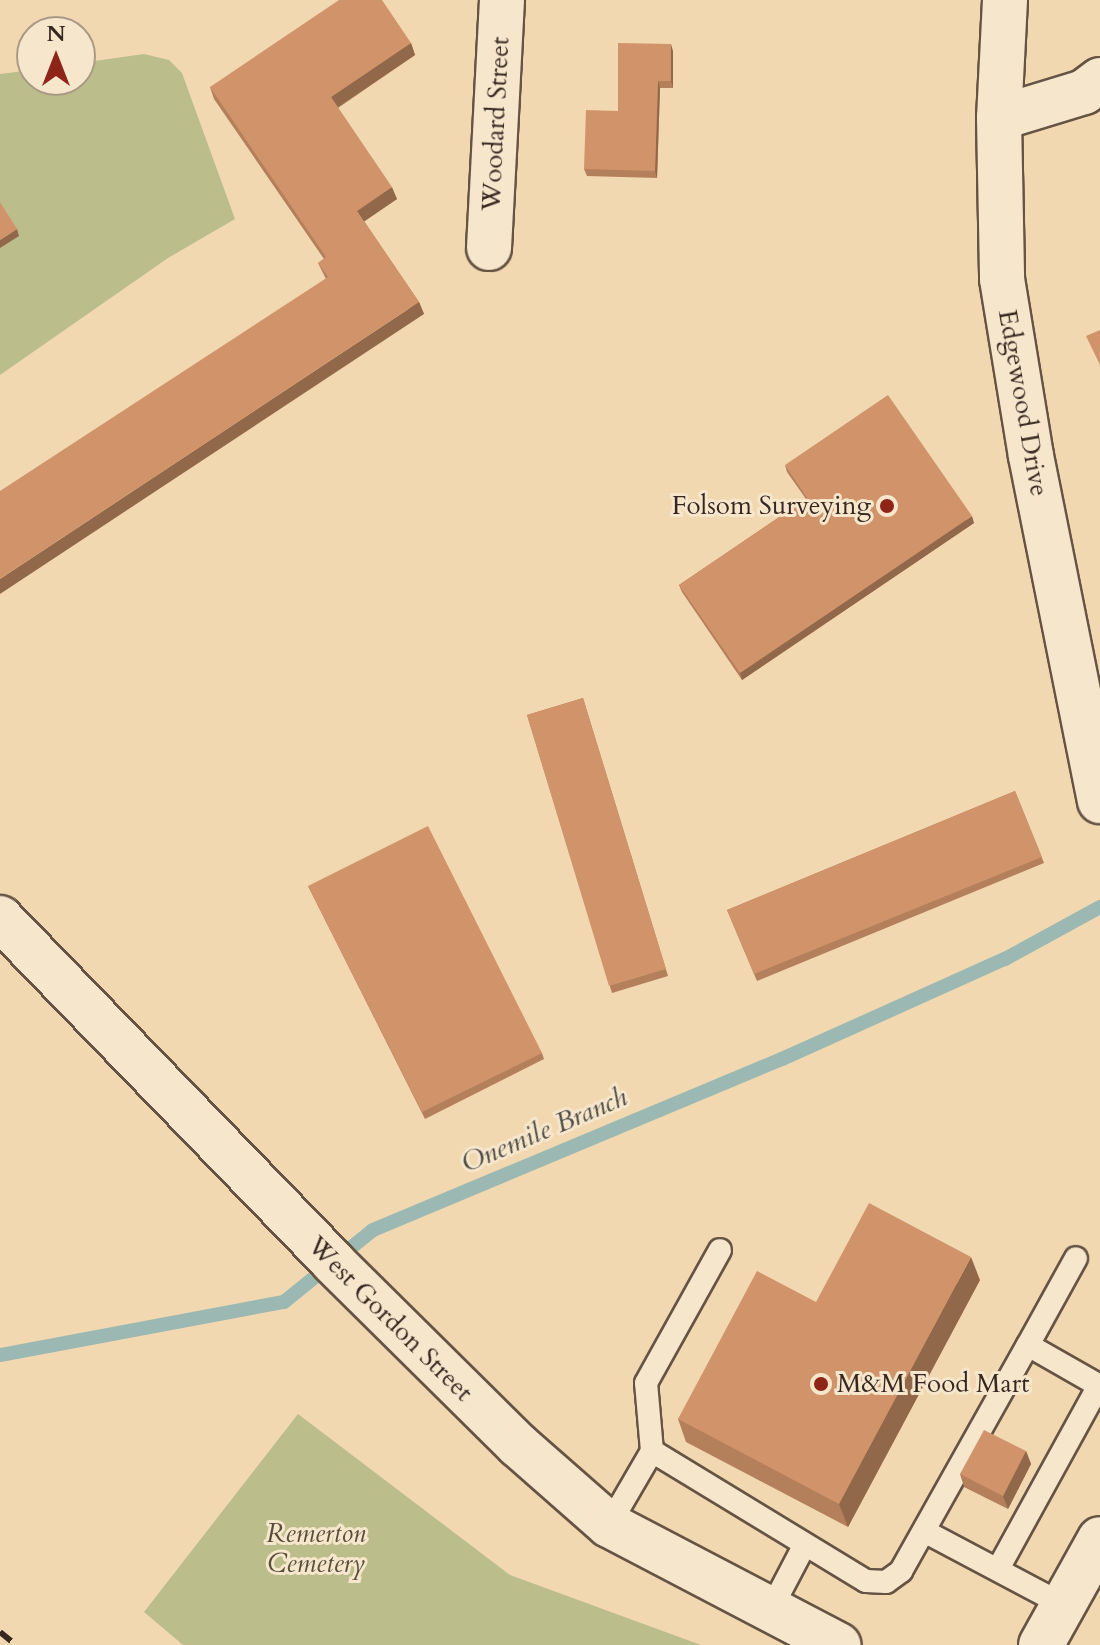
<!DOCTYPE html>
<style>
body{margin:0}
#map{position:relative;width:1100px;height:1645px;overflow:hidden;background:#f1d8b1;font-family:Cardo,serif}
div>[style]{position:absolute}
.green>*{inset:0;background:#bbbe8b}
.stream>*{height:14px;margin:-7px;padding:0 7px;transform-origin:7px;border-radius:7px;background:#9bb9b2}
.roads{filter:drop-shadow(2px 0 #655444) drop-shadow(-2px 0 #655444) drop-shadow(0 2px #655444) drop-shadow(0 -2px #655444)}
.service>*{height:22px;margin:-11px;padding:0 11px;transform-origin:11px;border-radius:11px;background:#f6e6cc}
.minor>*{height:44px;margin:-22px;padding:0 22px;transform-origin:22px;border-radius:22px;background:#f6e6cc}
.tertiary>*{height:44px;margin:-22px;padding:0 22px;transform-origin:22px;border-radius:22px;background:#f6e6cc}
.secondary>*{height:44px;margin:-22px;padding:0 22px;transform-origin:22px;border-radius:22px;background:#f6e6cc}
.rail>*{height:6px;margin-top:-3px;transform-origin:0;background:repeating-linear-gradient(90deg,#362820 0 14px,transparent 0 28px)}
.wall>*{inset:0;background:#b47f5b}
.shaded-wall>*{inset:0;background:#92684a}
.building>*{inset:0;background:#d1946a}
.dots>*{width:22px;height:22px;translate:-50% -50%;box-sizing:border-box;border:4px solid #f6e6cc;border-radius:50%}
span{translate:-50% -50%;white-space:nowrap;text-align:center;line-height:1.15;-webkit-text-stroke:6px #f6e6cc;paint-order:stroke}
.street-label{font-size:26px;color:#362820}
.poi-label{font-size:26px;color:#362820}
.right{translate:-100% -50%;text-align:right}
.left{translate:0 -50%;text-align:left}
.park-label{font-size:26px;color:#574e3b;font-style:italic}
.water-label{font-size:28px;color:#4f4c44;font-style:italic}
.north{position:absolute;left:16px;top:16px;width:80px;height:80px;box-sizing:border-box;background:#f6e6cc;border:2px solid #a99a87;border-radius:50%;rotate:0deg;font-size:22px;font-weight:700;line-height:32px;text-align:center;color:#362820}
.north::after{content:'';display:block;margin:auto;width:28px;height:36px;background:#8f2418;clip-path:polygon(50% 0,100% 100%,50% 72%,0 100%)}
</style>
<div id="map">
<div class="green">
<div style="clip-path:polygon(144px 54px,169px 60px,182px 73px,235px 219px,168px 258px,0 375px,0 74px,32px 70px,32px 80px,80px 80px,80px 63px)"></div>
<div style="clip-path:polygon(298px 1414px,510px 1575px,701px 1645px,183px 1645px,144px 1612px)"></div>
</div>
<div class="stream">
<div style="left:0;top:1355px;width:289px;rotate:-10.6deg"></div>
<div style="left:284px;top:1302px;width:114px;rotate:-39deg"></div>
<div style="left:373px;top:1230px;width:443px;rotate:-22.7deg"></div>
<div style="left:782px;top:1059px;width:244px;rotate:-24.2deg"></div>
<div style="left:1005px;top:959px;width:108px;rotate:-28.7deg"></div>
</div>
<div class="roads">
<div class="service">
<div style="left:1028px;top:1345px;width:99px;rotate:-61.1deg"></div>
<div style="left:652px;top:1451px;width:68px;rotate:-95deg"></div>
<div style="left:646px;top:1383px;width:152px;rotate:-60.9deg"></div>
<div style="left:609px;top:1525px;width:86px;rotate:-59.8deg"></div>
<div style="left:652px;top:1451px;width:250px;rotate:31.3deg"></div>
<div style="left:866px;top:1581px;width:20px;rotate:3deg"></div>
<div style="left:886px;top:1582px;width:19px;rotate:-36deg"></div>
<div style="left:901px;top:1571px;width:259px;rotate:-60.7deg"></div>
<div style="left:1028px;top:1345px;width:83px;rotate:29.7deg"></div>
<div style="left:924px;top:1531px;width:158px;rotate:27.9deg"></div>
<div style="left:998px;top:1569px;width:210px;rotate:-61.2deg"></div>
<div style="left:770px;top:1611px;width:73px;rotate:-62.4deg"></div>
</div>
<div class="minor">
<div style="left:1005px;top:0;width:118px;rotate:92.9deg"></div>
<div style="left:999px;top:118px;width:161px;rotate:88.9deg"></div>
<div style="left:1002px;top:279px;width:179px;rotate:80.7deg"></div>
<div style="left:1031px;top:456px;width:352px;rotate:78.7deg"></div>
<div style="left:999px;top:118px;width:89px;rotate:-17deg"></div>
<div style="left:1084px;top:92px;width:20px;rotate:-37deg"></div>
<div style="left:489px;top:248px;width:248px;rotate:-87deg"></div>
</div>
<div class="tertiary">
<div style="left:0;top:918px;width:479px;rotate:45.9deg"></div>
<div style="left:333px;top:1262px;width:260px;rotate:44.7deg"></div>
<div style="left:518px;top:1445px;width:121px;rotate:41.3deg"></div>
<div style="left:609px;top:1525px;width:259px;rotate:27.6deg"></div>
</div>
<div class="secondary">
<div style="left:1041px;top:1645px;width:121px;rotate:-60.9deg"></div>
</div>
</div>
<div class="rail">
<div style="left:0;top:1632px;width:21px;rotate:39deg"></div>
</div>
<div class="wall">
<div style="clip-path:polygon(411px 43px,415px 55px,338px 108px,397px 199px,364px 221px,419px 302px,424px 314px,326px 279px,318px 263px,324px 259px,214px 99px,210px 87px)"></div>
<div style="clip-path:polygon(673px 51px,673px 88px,660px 88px,657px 178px,587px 176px,584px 169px,618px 111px)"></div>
<div style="clip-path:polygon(785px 465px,974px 523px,742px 680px,682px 592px,679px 585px,806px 499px,787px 472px)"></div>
<div style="clip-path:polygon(583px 698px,668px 976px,612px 993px,527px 715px)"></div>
<div style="clip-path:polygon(1015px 791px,1044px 863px,757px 981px,727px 910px)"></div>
<div style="clip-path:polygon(308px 886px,542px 1053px,544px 1059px,425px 1119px)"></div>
<div style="clip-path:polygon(980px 1280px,848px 1527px,686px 1442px,678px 1419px,816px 1302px)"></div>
<div style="clip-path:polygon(1026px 1451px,1031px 1464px,1008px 1509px,964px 1487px,960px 1474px)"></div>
</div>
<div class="shaded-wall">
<div style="clip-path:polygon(411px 43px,415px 55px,335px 109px,331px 97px)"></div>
<div style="clip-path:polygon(671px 44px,673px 51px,673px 88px,671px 81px)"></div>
<div style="clip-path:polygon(658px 81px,660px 88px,657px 178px,655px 171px)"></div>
<div style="clip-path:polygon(392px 187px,397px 199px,362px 223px,357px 211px)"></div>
<div style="clip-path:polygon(17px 229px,19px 236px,0 248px,0 240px)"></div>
<div style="clip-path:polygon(419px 302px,424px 314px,0 594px,0 579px)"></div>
<div style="clip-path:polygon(972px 516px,974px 523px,742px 680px,740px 673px)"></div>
<div style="clip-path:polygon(971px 1257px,980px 1280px,848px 1527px,839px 1504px)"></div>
<div style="clip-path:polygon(1026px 1451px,1031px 1464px,1008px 1509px,1003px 1496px)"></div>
</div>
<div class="building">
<div style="clip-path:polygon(339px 0,382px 0,411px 43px,331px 97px,392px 187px,357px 211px,419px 302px,0 579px,0 491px,328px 277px,318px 263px,326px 257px,210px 87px)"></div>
<div style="clip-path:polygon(618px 43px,671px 44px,671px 81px,658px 81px,655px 171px,584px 169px,586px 110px,618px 111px)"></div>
<div style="clip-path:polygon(0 202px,17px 229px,0 240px)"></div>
<div style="clip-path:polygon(1100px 330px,1100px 365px,1086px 336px)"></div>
<div style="clip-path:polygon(888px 395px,972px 516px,740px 673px,679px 585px,807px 498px,785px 465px)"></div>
<div style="clip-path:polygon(583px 698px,666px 969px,609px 986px,527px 715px)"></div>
<div style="clip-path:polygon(1015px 791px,1042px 857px,754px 974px,727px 910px)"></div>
<div style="clip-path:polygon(428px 826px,542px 1053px,422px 1112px,308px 886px)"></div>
<div style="clip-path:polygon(869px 1203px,971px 1257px,839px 1504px,678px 1419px,757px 1271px,816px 1302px)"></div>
<div style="clip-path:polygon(984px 1430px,1026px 1451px,1003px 1496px,960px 1474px)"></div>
</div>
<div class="dots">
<div style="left:887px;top:506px;background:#8f2418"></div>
<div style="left:821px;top:1384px;background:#8f2418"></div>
</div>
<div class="street-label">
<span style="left:496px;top:124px;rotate:-87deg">Woodard Street</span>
<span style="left:1023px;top:403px;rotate:80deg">Edgewood Drive</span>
<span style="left:390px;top:1319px;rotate:45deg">West Gordon Street</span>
</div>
<div class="poi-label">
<span class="right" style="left:871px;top:506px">Folsom Surveying</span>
<span class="left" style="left:837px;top:1384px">M&amp;M Food Mart</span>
</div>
<div class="park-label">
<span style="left:316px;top:1549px">Remerton<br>Cemetery</span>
</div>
<div class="water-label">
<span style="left:544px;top:1130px;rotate:-23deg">Onemile Branch</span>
</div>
<div class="north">N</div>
</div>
